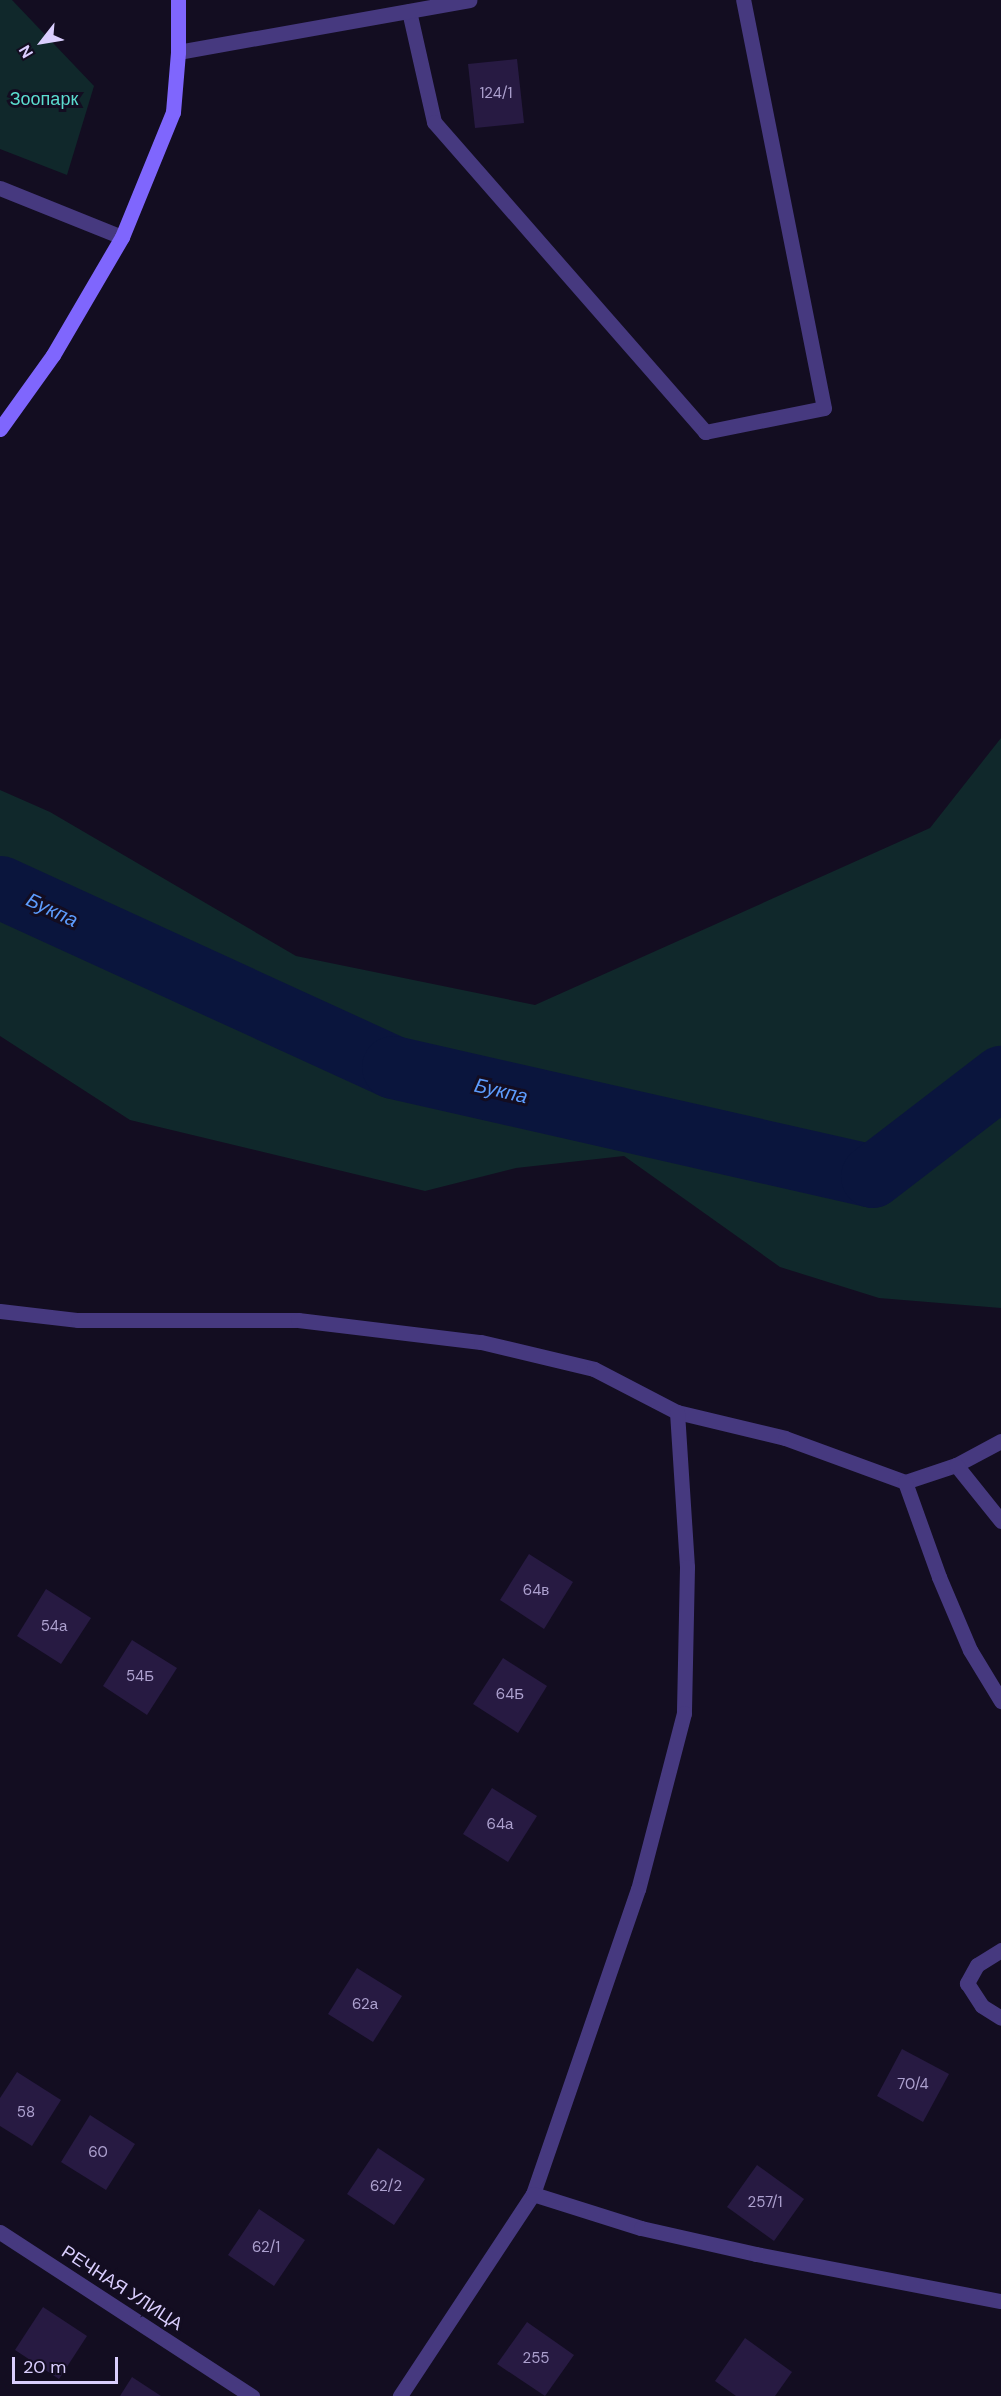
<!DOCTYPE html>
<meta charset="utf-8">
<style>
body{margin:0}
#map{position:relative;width:1001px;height:2396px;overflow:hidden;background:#130d21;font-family:"DM Sans",sans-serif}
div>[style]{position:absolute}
.green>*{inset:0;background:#10282b}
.river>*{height:63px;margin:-31.5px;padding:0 31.5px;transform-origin:31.5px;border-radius:31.5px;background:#0a153d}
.building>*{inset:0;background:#271a42}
.service>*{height:15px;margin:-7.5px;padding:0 7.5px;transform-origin:7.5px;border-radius:7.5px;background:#46397f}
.minor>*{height:15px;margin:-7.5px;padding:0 7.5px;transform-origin:7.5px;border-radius:7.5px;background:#46397f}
.secondary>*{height:15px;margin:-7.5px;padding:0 7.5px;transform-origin:7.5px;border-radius:7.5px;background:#7f66fd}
span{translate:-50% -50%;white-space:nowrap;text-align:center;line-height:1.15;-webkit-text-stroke:6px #130d21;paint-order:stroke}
.number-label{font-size:15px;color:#ada1cf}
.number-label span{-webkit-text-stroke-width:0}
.park-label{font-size:18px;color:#5bddcf}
.street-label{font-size:18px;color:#dacefe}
.water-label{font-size:20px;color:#5d9cfd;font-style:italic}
.north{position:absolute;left:12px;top:12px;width:60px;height:60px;-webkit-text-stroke:4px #130d21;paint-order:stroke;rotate:239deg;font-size:16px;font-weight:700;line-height:24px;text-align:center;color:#dacefe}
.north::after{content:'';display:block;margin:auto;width:21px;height:27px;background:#dacefe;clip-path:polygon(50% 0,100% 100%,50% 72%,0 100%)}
.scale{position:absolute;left:12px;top:2357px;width:106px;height:27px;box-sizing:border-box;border:3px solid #dacefe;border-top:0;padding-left:8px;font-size:18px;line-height:21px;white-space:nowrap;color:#dacefe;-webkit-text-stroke:4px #130d21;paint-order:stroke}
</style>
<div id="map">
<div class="green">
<div style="clip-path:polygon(0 0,12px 0,94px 86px,67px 175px,0 149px)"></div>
<div style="clip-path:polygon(1001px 738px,1001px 1308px,879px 1298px,780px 1267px,624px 1156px,516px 1168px,425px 1191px,130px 1120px,0 1036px,0 790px,50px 812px,296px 956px,535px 1005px,930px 828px)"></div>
</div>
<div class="river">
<div style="left:0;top:887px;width:432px;rotate:24.6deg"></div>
<div style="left:393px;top:1067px;width:491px;rotate:12.8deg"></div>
<div style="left:872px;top:1176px;width:163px;rotate:-37.5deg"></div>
</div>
<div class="building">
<div style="clip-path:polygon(517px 59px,524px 123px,475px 128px,468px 64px)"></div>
<div style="clip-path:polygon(529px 1554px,573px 1582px,544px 1629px,500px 1600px)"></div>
<div style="clip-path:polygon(46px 1589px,91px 1618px,61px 1664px,17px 1636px)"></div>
<div style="clip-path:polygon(132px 1640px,177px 1668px,147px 1715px,103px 1686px)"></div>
<div style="clip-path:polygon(503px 1658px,547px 1686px,518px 1733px,473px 1704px)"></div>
<div style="clip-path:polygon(492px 1788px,537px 1816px,508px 1862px,463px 1834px)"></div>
<div style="clip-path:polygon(357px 1968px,402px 1996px,373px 2042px,328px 2014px)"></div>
<div style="clip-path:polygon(902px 2049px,949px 2074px,923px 2122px,877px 2096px)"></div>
<div style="clip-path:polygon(17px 2072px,61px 2100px,32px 2146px,0 2126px,0 2098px)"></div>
<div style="clip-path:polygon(90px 2115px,135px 2144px,106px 2190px,61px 2162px)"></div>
<div style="clip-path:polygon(378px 2148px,425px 2179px,394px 2225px,347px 2194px)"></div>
<div style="clip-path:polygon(757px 2165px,804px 2199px,774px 2241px,727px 2207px)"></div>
<div style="clip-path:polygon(259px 2209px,305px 2240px,274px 2286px,228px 2255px)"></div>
<div style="clip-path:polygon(43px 2307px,87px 2336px,59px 2379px,15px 2350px)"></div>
<div style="clip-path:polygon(527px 2322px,574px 2355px,545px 2396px,497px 2364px)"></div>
<div style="clip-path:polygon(745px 2338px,792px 2372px,775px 2396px,736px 2396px,715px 2381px)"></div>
<div style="clip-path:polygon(132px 2377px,161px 2396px,120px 2396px)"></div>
</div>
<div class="service">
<div style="left:409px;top:11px;width:114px;rotate:77.3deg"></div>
<div style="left:434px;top:122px;width:412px;rotate:48.8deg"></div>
<div style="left:705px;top:432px;width:121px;rotate:-11.4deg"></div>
<div style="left:824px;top:408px;width:416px;rotate:-101.2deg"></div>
<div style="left:178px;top:52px;width:296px;rotate:-10.1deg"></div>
<div style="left:0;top:188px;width:131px;rotate:21.9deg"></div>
<div style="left:677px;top:1412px;width:111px;rotate:13.5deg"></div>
<div style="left:785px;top:1438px;width:128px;rotate:20.1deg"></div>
<div style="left:905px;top:1482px;width:54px;rotate:-18.4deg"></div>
<div style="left:956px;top:1465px;width:51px;rotate:-28.1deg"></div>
<div style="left:956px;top:1465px;width:72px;rotate:51.2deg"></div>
<div style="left:905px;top:1482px;width:101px;rotate:70.3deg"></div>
<div style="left:939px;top:1577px;width:79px;rotate:67deg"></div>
<div style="left:970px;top:1650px;width:60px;rotate:58.7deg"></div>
<div style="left:1001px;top:1950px;width:28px;rotate:148deg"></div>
<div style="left:977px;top:1965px;width:21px;rotate:119deg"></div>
<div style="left:967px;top:1983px;width:27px;rotate:57deg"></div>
<div style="left:982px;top:2006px;width:22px;rotate:32deg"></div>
</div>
<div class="minor">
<div style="left:0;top:1311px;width:79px;rotate:6.6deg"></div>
<div style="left:78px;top:1320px;width:220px"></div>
<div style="left:298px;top:1320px;width:184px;rotate:6.9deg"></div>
<div style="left:481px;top:1342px;width:116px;rotate:13.4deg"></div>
<div style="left:594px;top:1369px;width:93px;rotate:27.4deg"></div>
<div style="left:677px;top:1412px;width:155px;rotate:86.3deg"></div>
<div style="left:687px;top:1567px;width:146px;rotate:91.2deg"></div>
<div style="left:684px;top:1713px;width:182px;rotate:104.6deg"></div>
<div style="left:638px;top:1889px;width:323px;rotate:109deg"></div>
<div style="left:533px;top:2194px;width:242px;rotate:123.4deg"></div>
<div style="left:533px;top:2194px;width:113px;rotate:17.5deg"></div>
<div style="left:641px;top:2228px;width:118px;rotate:12.7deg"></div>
<div style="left:756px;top:2254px;width:249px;rotate:10.9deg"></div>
<div style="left:0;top:2232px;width:301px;rotate:33.1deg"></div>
</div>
<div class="secondary">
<div style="left:0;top:429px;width:91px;rotate:-54.4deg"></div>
<div style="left:53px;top:355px;width:137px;rotate:-59.7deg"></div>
<div style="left:122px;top:237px;width:135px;rotate:-67.8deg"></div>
<div style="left:173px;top:112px;width:60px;rotate:-85.2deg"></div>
<div style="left:178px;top:52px;width:52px;rotate:-90deg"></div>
</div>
<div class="number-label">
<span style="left:496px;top:94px">124/1</span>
<span style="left:536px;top:1591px">64в</span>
<span style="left:54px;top:1627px">54а</span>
<span style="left:140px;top:1677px">54Б</span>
<span style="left:510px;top:1695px">64Б</span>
<span style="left:500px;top:1825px">64а</span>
<span style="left:365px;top:2005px">62а</span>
<span style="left:913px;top:2085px">70/4</span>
<span style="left:26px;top:2113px">58</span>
<span style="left:98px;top:2153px">60</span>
<span style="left:386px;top:2187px">62/2</span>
<span style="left:765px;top:2203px">257/1</span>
<span style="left:266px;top:2248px">62/1</span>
<span style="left:536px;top:2359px">255</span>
</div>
<div class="park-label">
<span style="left:44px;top:99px">Зоопарк</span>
</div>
<div class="street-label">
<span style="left:122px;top:2288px;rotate:33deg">РЕЧНАЯ УЛИЦА</span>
</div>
<div class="water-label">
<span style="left:52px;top:910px;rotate:25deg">Букпа</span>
<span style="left:501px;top:1091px;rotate:13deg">Букпа</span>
</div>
<div class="north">N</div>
<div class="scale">20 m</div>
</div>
